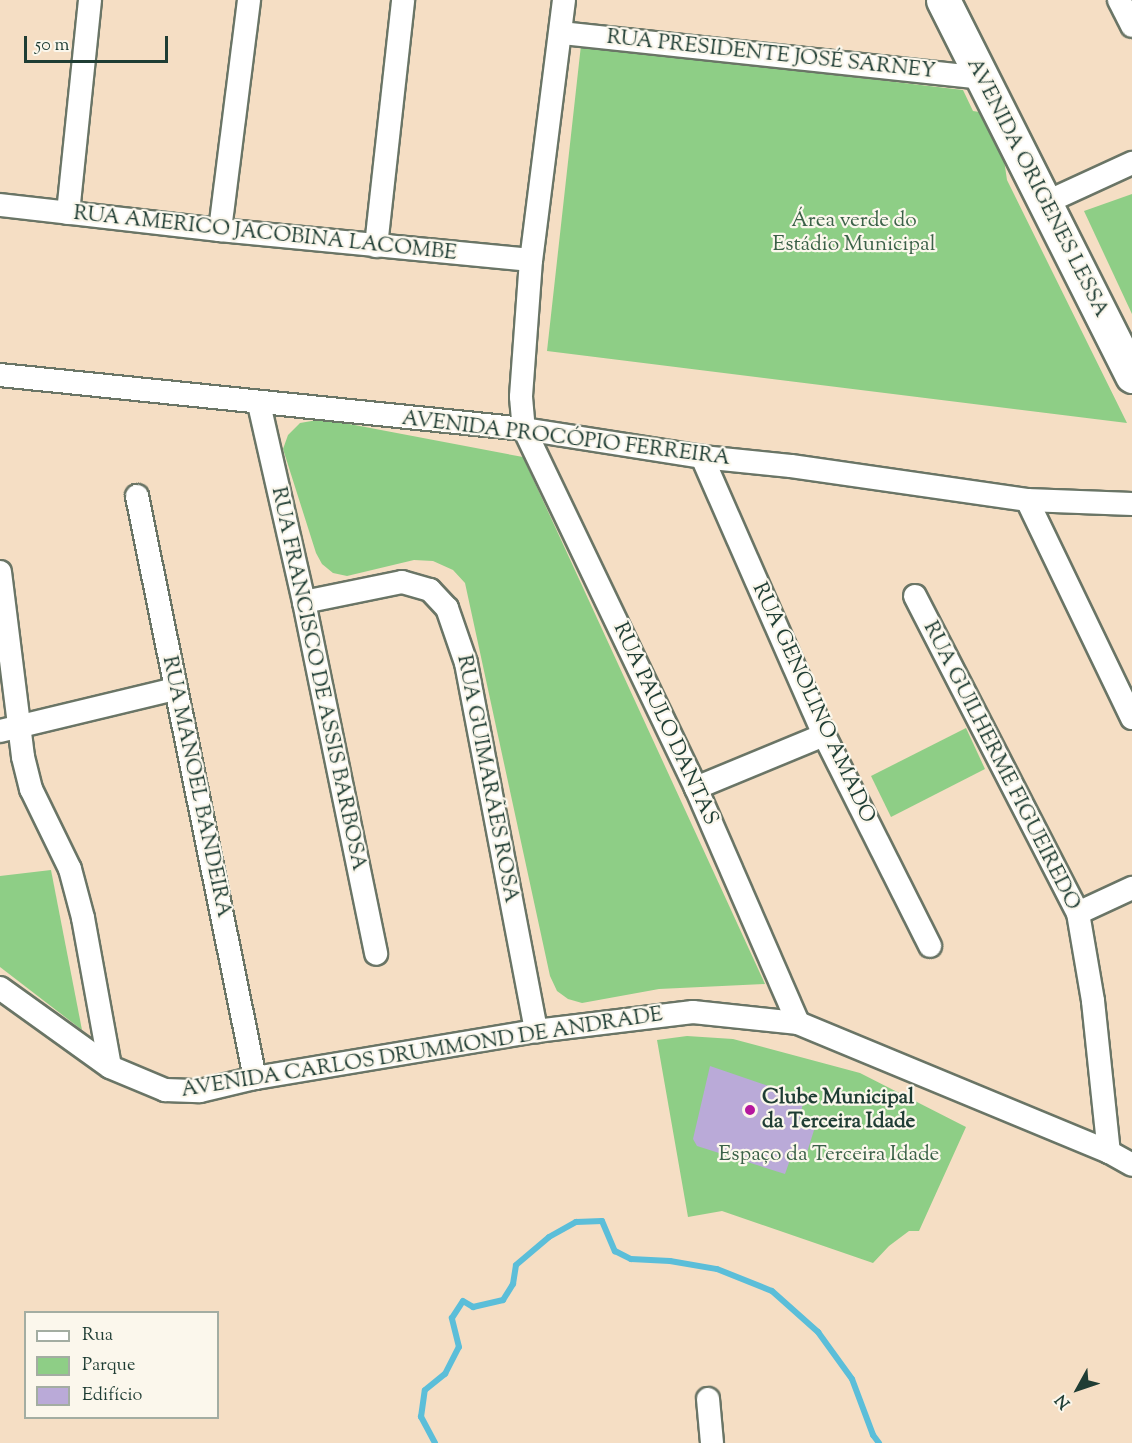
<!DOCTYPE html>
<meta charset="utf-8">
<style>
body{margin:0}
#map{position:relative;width:1132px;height:1443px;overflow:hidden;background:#f5dec4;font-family:"Sorts Mill Goudy",serif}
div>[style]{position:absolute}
.green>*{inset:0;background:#8ece86}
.stream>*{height:6px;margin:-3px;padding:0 3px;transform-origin:3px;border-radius:3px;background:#5bbed9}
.building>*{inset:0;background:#baaad8}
.roads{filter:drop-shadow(2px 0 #6a7566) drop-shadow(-2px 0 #6a7566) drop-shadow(0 2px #6a7566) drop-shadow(0 -2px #6a7566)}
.street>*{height:22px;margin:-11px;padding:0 11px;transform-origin:11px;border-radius:11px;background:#fff}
.secondary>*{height:33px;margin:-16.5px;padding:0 16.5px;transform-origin:16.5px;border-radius:16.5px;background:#fff}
.dots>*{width:16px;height:16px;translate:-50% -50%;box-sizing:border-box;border:3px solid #fbf7ec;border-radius:50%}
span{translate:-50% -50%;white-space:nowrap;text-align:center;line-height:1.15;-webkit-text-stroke:4.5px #fbf7ec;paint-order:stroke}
.street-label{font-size:21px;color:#1f3d34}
.park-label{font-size:21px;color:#3b6148}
.poi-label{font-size:21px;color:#1f3d34;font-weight:700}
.left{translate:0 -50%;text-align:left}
.legend{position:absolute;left:24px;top:1311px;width:195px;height:108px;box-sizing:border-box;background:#fbf7ec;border:2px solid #a3ada2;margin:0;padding:8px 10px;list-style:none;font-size:18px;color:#1f3d34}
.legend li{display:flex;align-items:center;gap:12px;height:30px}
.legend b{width:30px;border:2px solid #a3ada2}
.north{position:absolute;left:1048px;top:1359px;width:60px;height:60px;-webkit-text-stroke:4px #fbf7ec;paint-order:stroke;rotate:230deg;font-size:16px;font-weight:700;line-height:24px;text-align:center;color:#1f3d34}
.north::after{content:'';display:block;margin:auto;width:21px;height:27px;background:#1f3d34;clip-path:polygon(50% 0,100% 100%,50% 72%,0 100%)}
.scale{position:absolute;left:24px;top:36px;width:144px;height:27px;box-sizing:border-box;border:3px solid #1f3d34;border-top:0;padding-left:8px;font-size:18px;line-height:21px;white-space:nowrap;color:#1f3d34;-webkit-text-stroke:4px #fbf7ec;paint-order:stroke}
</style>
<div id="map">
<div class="green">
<div style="clip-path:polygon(581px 45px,963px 90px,973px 111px,986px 113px,1002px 146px,1007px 180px,1127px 423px,547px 351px)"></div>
<div style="clip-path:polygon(1132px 194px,1132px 314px,1084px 211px)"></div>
<div style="clip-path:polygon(323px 419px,523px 457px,765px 984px,659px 989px,582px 1003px,568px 999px,557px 991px,550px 976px,465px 583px,453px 570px,433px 561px,414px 560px,347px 576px,333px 573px,322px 564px,316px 553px,283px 449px,288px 435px,300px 423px)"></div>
<div style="clip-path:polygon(966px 728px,985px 769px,891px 817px,871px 776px)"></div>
<div style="clip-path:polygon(51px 870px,82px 1030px,0 967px,0 876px)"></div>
<div style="clip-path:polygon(687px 1036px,733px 1039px,860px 1073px,966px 1127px,919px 1231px,909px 1231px,889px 1246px,873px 1263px,722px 1211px,688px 1217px,657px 1040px)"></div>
</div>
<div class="stream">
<div style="left:435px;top:1443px;width:30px;rotate:-118deg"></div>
<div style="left:421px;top:1417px;width:27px;rotate:-82deg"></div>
<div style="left:425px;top:1390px;width:26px;rotate:-39deg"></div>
<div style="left:445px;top:1374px;width:30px;rotate:-63deg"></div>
<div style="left:459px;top:1347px;width:30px;rotate:-104deg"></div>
<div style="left:452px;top:1318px;width:20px;rotate:-57deg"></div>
<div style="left:463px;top:1301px;width:12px;rotate:31deg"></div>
<div style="left:473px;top:1307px;width:31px;rotate:-13deg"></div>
<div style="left:503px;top:1300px;width:19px;rotate:-58deg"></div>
<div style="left:513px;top:1284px;width:19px;rotate:-81deg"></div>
<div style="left:516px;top:1265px;width:43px;rotate:-40.3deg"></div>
<div style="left:549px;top:1237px;width:31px;rotate:-29deg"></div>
<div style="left:576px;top:1222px;width:26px;rotate:-2deg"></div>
<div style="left:602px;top:1221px;width:33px;rotate:67deg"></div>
<div style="left:615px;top:1251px;width:18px;rotate:27deg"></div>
<div style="left:631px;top:1259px;width:39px;rotate:3deg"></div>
<div style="left:670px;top:1261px;width:48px;rotate:9.7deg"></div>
<div style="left:717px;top:1269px;width:59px;rotate:21.8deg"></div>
<div style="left:772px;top:1291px;width:62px;rotate:41.7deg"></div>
<div style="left:818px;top:1332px;width:58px;rotate:54.1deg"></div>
<div style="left:852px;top:1379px;width:60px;rotate:69.4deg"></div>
<div style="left:873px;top:1435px;width:10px;rotate:53deg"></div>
</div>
<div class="building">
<div style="clip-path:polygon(710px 1066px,804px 1098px,799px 1122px,815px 1127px,804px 1162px,791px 1157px,785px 1174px,697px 1146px,693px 1139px)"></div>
</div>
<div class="roads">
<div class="street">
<div style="left:564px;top:0;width:262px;rotate:97.2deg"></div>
<div style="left:531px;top:260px;width:137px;rotate:94.2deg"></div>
<div style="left:521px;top:397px;width:32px;rotate:85deg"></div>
<div style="left:524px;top:429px;width:398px;rotate:64.4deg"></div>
<div style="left:696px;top:788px;width:256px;rotate:66.5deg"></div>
<div style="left:1119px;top:0;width:29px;rotate:63deg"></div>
<div style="left:562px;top:33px;width:420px;rotate:6.1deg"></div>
<div style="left:1047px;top:202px;width:94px;rotate:-24.6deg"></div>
<div style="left:0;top:205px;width:221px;rotate:6.5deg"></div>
<div style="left:220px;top:230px;width:312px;rotate:5.5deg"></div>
<div style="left:68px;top:213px;width:214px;rotate:-84.1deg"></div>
<div style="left:220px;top:230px;width:232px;rotate:-82.8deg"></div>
<div style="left:376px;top:246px;width:247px;rotate:-83.7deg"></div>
<div style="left:0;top:375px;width:527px;rotate:5.88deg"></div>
<div style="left:524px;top:429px;width:180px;rotate:8.9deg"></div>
<div style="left:702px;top:457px;width:89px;rotate:5.8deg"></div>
<div style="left:791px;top:466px;width:238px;rotate:8.2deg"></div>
<div style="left:1027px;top:500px;width:105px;rotate:2.2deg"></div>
<div style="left:259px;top:404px;width:203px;rotate:77.2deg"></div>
<div style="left:304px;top:602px;width:359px;rotate:78.4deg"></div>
<div style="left:702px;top:457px;width:304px;rotate:66.3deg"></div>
<div style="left:824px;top:735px;width:236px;rotate:63.3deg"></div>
<div style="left:137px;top:496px;width:594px;rotate:78.54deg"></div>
<div style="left:1027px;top:500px;width:242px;rotate:64.3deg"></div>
<div style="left:0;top:572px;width:186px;rotate:82.9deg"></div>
<div style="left:23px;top:757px;width:33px;rotate:76deg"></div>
<div style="left:31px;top:789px;width:89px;rotate:64deg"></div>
<div style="left:70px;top:869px;width:51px;rotate:75.1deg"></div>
<div style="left:83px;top:918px;width:151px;rotate:79.7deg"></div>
<div style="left:915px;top:596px;width:356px;rotate:62.8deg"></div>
<div style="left:1078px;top:913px;width:89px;rotate:80.3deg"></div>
<div style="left:1093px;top:1001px;width:152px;rotate:84deg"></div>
<div style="left:304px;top:602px;width:100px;rotate:-11.5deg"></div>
<div style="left:402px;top:582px;width:29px;rotate:16deg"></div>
<div style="left:430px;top:590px;width:25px;rotate:47deg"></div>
<div style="left:447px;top:608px;width:58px;rotate:70.9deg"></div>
<div style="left:466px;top:663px;width:375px;rotate:79.2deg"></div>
<div style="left:0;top:731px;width:180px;rotate:-13.5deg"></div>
<div style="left:696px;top:788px;width:139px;rotate:-22.5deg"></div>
<div style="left:1078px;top:913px;width:60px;rotate:-24.8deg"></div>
<div style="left:0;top:988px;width:135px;rotate:35.7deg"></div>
<div style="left:110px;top:1067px;width:60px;rotate:22.7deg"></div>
<div style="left:165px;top:1090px;width:35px;rotate:2deg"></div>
<div style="left:200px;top:1091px;width:57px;rotate:-13.3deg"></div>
<div style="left:255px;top:1078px;width:285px;rotate:-9.5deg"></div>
<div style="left:536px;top:1031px;width:158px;rotate:-6.9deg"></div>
<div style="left:693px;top:1012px;width:106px;rotate:6deg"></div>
<div style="left:798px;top:1023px;width:337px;rotate:22.5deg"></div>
<div style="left:1109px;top:1152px;width:26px;rotate:29deg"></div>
<div style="left:708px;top:1399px;width:44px;rotate:84.8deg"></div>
</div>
<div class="secondary">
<div style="left:943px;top:0;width:421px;rotate:63.3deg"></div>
</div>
</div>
<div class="dots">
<div style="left:750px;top:1110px;background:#b5179e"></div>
</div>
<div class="street-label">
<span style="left:771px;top:55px;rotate:6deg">RUA PRESIDENTE JOSÉ SARNEY</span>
<span style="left:1037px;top:188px;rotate:63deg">AVENIDA ORIGENES LESSA</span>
<span style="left:265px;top:234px;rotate:6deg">RUA AMERICO JACOBINA LACOMBE</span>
<span style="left:566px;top:439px;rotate:7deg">AVENIDA PROCÓPIO FERREIRA</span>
<span style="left:318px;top:679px;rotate:78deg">RUA FRANCISCO DE ASSIS BARBOSA</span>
<span style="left:813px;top:703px;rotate:65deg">RUA GENOLINO AMADO</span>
<span style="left:665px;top:724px;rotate:65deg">RUA PAULO DANTAS</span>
<span style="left:1001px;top:766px;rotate:63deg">RUA GUILHERME FIGUEIREDO</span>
<span style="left:487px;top:779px;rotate:79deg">RUA GUIMARÃES ROSA</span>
<span style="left:196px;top:787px;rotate:78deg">RUA MANOEL BANDEIRA</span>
<span style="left:422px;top:1053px;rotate:-9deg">AVENIDA CARLOS DRUMMOND DE ANDRADE</span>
</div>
<div class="park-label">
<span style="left:854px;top:233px">Área verde do<br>Estádio Municipal</span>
<span style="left:829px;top:1155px">Espaço da Terceira Idade</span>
</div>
<div class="poi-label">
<span class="left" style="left:762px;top:1110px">Clube Municipal<br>da Terceira Idade</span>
</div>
<ul class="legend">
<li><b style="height:8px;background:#fff"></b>Rua</li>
<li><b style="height:16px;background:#8ece86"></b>Parque</li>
<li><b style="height:16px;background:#baaad8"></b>Edifício</li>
</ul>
<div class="north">N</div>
<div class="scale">50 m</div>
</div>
